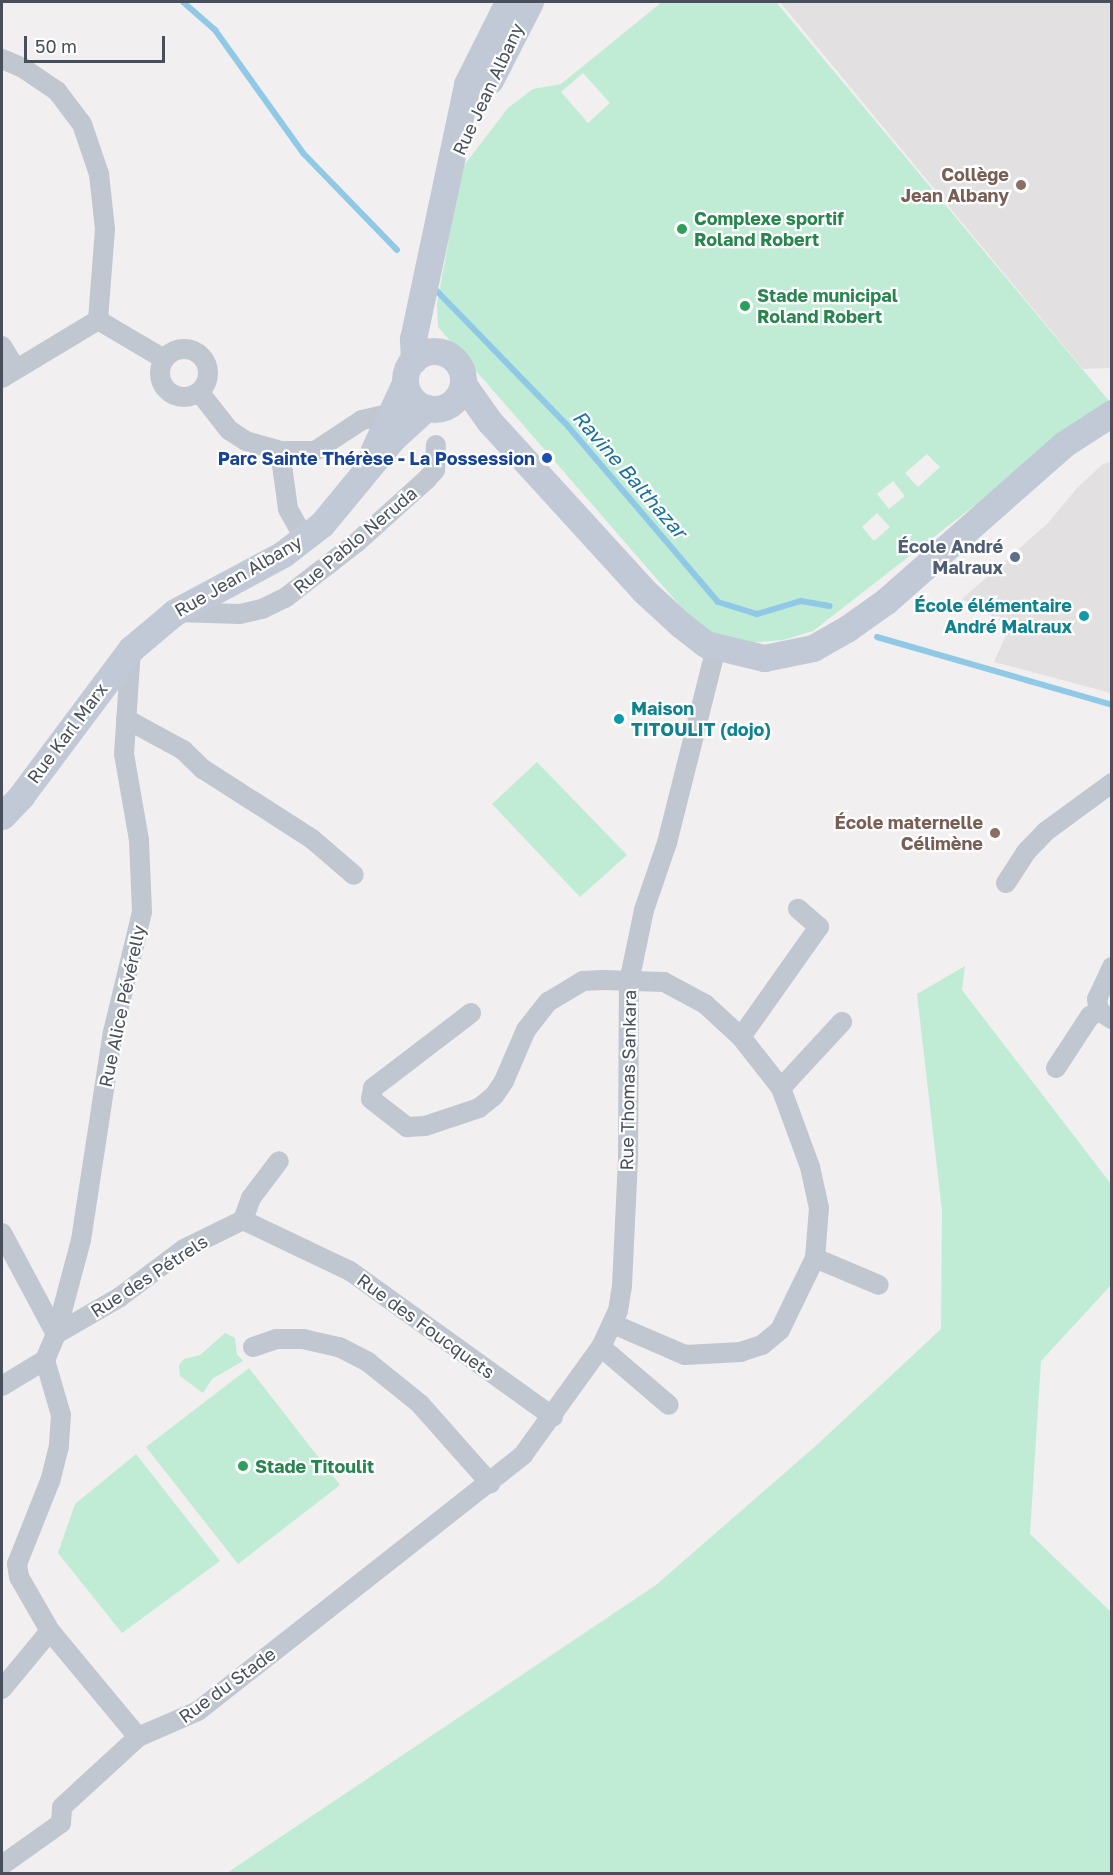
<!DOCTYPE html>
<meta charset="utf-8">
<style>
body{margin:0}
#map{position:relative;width:1113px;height:1875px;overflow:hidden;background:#f1efef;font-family:"Golos Text",sans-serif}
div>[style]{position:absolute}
.education>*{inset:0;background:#e2e0e0}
.green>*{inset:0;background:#c0ecd6}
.stream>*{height:6px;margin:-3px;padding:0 3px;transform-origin:3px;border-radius:3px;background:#90c9e6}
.street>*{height:20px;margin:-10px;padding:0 10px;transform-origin:10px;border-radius:10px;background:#c0c7d0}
.street>.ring{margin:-10px;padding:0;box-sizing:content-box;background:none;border:20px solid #c0c7d0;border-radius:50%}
.secondary>*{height:27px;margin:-13.5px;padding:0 13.5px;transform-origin:13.5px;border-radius:13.5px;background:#c2c9d6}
.secondary>.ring{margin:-13.5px;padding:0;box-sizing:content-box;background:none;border:27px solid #c2c9d6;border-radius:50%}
.dots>*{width:16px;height:16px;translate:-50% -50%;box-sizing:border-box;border:3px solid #fff;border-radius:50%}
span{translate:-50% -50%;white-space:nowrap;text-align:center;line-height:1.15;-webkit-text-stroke:4.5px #fff;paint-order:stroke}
.street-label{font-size:18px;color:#484f5b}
.education-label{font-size:18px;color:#785e54;font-weight:700}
.right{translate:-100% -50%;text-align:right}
.leisure-label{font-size:18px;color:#27864d;font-weight:700}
.left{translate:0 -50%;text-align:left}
.transit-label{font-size:18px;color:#164399;font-weight:700}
.service-label{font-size:18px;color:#4e5e75;font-weight:700}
.culture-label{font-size:18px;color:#0d838f;font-weight:700}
.water-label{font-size:20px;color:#1671a0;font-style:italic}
.frame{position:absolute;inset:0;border:3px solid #484f5b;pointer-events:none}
.scale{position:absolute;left:24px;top:36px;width:141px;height:27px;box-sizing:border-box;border:3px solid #484f5b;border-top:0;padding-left:8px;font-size:18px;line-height:21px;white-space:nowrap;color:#484f5b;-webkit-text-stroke:4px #fff;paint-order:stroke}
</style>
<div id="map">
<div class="education">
<div style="clip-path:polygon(780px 2px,1111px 2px,1111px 368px,1083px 369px)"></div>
<div style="clip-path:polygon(1111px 462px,1111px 693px,994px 662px,1010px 626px,962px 599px,1047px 524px,1078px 487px,1103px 464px)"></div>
</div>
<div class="green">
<div style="clip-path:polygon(evenodd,662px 2px,776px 2px,1109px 401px,813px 631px,783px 640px,746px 643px,716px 636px,689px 616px,438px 327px,437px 304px,462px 168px,508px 108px,533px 89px,561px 84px,662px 2px,583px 73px,610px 103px,588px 123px,561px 92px,583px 73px,662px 2px,927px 454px,940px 467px,918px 487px,905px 473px,927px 454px,662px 2px,893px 481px,905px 496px,889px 509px,877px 494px,893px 481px,662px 2px,877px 513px,890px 527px,874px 541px,862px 527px,877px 513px)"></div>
<div style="clip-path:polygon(537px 762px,627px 855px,580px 897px,492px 804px)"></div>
<div style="clip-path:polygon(965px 966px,962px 990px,1111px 1184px,1111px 1285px,1041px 1361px,1030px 1534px,1111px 1612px,1111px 1873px,227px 1873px,656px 1585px,819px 1443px,941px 1329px,942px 1211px,917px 994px)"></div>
<div style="clip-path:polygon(225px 1333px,235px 1338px,237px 1354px,243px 1361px,212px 1379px,203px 1393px,180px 1376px,179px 1365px,184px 1359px,200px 1355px)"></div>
<div style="clip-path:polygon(249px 1368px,340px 1485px,238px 1564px,146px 1447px)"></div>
<div style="clip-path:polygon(136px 1454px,220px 1561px,122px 1633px,58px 1553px,75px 1504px)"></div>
</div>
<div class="stream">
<div style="left:183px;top:2px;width:43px;rotate:41.2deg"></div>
<div style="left:215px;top:30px;width:151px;rotate:54.4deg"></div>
<div style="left:303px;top:153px;width:135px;rotate:45.9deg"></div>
<div style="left:434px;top:288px;width:190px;rotate:45.9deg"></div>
<div style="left:566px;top:424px;width:234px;rotate:49.5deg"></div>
<div style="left:718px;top:602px;width:41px;rotate:17.1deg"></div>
<div style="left:757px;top:614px;width:46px;rotate:-16.5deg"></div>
<div style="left:801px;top:601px;width:29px;rotate:10deg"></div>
<div style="left:877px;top:637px;width:245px;rotate:16.1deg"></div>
</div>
<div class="street">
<div style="left:2px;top:59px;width:23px;rotate:23deg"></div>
<div style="left:23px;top:68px;width:41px;rotate:34.1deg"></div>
<div style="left:57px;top:91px;width:41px;rotate:52.9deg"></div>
<div style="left:82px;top:124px;width:53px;rotate:71.2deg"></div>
<div style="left:99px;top:174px;width:55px;rotate:83.8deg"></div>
<div style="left:105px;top:229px;width:91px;rotate:94.4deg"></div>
<div style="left:98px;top:320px;width:77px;rotate:30.6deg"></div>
<div style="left:2px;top:346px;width:27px;rotate:59deg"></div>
<div class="ring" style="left:160px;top:349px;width:28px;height:28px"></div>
<div style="left:2px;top:378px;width:112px;rotate:-31.1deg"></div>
<div style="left:200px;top:393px;width:47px;rotate:51.9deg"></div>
<div style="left:229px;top:430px;width:20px;rotate:33deg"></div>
<div style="left:246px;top:441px;width:35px;rotate:16deg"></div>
<div style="left:280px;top:451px;width:35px"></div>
<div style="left:315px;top:451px;width:56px;rotate:-33.4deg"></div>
<div style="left:362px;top:420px;width:27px;rotate:-13deg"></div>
<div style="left:280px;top:451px;width:59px;rotate:82.1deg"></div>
<div style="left:288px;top:509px;width:33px;rotate:61deg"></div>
<div style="left:175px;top:612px;width:65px;rotate:1.8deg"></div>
<div style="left:240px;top:614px;width:23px;rotate:-13deg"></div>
<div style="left:262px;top:609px;width:25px;rotate:-26deg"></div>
<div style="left:285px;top:598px;width:90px;rotate:-37.8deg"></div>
<div style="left:356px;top:543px;width:96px;rotate:-42deg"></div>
<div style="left:427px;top:479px;width:12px;rotate:-48deg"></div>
<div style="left:435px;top:470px;width:25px;rotate:-88deg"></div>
<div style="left:126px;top:719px;width:65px;rotate:28.5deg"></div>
<div style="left:183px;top:750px;width:28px;rotate:44deg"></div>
<div style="left:203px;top:769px;width:130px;rotate:32.7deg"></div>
<div style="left:312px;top:839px;width:55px;rotate:40.6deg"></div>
<div style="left:1006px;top:883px;width:37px;rotate:-57deg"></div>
<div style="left:1026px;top:852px;width:28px;rotate:-46deg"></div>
<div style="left:1045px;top:832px;width:83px;rotate:-36.2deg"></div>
<div style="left:1112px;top:967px;width:35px;rotate:115deg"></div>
<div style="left:1097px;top:999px;width:12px;rotate:81deg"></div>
<div style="left:1099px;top:1011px;width:15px;rotate:32deg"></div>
<div style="left:471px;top:1013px;width:123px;rotate:142.6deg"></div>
<div style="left:373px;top:1088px;width:11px;rotate:100deg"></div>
<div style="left:371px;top:1099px;width:46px;rotate:37.9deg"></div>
<div style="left:407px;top:1127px;width:18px;rotate:-3deg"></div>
<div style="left:425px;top:1126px;width:57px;rotate:-18.4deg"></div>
<div style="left:479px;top:1108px;width:19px;rotate:-39deg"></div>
<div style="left:494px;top:1096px;width:18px;rotate:-56deg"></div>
<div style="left:504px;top:1081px;width:56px;rotate:-66.7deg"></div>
<div style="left:526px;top:1030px;width:36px;rotate:-52deg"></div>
<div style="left:548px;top:1002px;width:41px;rotate:-31deg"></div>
<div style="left:583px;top:981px;width:20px;rotate:-3deg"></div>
<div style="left:603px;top:980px;width:61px;rotate:1.9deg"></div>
<div style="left:664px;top:982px;width:47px;rotate:28.2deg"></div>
<div style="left:705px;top:1004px;width:49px;rotate:42.5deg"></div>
<div style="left:741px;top:1037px;width:65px;rotate:51.9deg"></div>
<div style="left:781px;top:1088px;width:84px;rotate:69.8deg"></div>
<div style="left:810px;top:1167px;width:42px;rotate:77.6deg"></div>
<div style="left:819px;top:1208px;width:50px;rotate:94.6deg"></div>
<div style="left:815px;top:1258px;width:80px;rotate:115.9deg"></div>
<div style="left:780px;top:1330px;width:23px;rotate:140deg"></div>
<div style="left:762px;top:1345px;width:22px;rotate:162deg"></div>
<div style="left:741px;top:1352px;width:56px;rotate:176.9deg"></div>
<div style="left:685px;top:1355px;width:78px;rotate:-156.7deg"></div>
<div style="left:741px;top:1037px;width:135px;rotate:-54.7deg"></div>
<div style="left:819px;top:927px;width:28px;rotate:-139deg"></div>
<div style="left:1056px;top:1068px;width:62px;rotate:-56.8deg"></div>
<div style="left:1090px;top:1016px;width:10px;rotate:-29deg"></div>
<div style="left:781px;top:1088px;width:90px;rotate:-47.3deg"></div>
<div style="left:243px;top:1220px;width:23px;rotate:-70deg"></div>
<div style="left:251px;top:1198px;width:46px;rotate:-52.9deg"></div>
<div style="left:2px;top:1233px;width:115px;rotate:61.9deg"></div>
<div style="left:815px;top:1258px;width:69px;rotate:22.9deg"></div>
<div style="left:56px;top:1334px;width:74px;rotate:-30deg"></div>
<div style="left:120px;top:1297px;width:80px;rotate:-36.9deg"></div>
<div style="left:184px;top:1249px;width:66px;rotate:-26.2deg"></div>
<div style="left:243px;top:1220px;width:119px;rotate:25.5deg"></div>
<div style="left:350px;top:1271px;width:250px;rotate:35.7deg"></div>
<div style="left:253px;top:1347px;width:24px;rotate:-19deg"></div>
<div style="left:276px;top:1339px;width:27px"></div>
<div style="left:303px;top:1339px;width:37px;rotate:13deg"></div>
<div style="left:339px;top:1347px;width:33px;rotate:27deg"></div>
<div style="left:368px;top:1362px;width:67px;rotate:38.9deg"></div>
<div style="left:420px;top:1404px;width:106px;rotate:48.5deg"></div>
<div style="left:601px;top:1347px;width:89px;rotate:40.5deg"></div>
<div style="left:45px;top:1360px;width:57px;rotate:73.8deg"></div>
<div style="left:61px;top:1415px;width:31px;rotate:94deg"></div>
<div style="left:59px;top:1446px;width:36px;rotate:104deg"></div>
<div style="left:50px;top:1481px;width:89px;rotate:111.7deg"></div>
<div style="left:17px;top:1564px;width:13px;rotate:81deg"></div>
<div style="left:19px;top:1577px;width:62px;rotate:60.1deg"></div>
<div style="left:50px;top:1631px;width:138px;rotate:50.3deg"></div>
<div style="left:138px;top:1737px;width:65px;rotate:-23.4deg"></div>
<div style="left:198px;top:1711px;width:414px;rotate:-38.2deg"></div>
<div style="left:523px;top:1455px;width:133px;rotate:-54.2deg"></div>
<div style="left:601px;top:1347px;width:40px;rotate:-65deg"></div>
<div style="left:618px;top:1311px;width:25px;rotate:-81deg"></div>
<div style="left:622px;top:1286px;width:125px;rotate:-87.3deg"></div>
<div style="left:628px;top:1161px;width:179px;rotate:-89.7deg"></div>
<div style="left:629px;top:982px;width:74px;rotate:-78.2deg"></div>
<div style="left:644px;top:910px;width:71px;rotate:-71.1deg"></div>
<div style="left:667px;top:843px;width:201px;rotate:-75.9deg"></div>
<div style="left:45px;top:1360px;width:28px;rotate:-67deg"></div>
<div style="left:56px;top:1334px;width:97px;rotate:-75.1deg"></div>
<div style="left:81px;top:1240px;width:210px;rotate:-81.3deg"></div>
<div style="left:113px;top:1032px;width:123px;rotate:-76.4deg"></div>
<div style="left:142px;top:912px;width:72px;rotate:-92.4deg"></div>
<div style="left:139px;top:840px;width:87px;rotate:-99.9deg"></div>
<div style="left:124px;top:754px;width:105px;rotate:-86.2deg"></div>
<div style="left:2px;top:1386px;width:50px;rotate:-31.2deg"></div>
<div style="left:2px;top:1689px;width:75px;rotate:-50.4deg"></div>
<div style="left:2px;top:1865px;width:72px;rotate:-35.4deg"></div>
<div style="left:61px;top:1823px;width:16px;rotate:-86deg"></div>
<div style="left:62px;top:1807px;width:103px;rotate:-42.6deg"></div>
</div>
<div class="secondary">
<div style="left:490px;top:80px;width:88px;rotate:-62.9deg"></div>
<div class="ring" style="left:405px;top:351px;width:31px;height:31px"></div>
<div style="left:414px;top:360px;width:21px;rotate:-93deg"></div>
<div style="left:413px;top:339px;width:261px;rotate:-78deg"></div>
<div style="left:467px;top:84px;width:92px;rotate:-63.4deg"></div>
<div style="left:463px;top:384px;width:45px;rotate:54.9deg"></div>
<div style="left:489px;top:421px;width:230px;rotate:47.6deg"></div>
<div style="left:644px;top:591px;width:49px;rotate:42.5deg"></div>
<div style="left:680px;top:624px;width:33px;rotate:38deg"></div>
<div style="left:706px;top:644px;width:60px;rotate:13.6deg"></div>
<div style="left:764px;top:658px;width:50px;rotate:-11.5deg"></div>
<div style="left:813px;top:648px;width:40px;rotate:-29.7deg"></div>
<div style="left:848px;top:628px;width:47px;rotate:-35.4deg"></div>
<div style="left:886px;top:601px;width:237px;rotate:-41.4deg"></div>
<div style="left:1064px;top:444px;width:57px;rotate:-32.9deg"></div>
<div style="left:373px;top:452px;width:76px;rotate:-65.1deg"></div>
<div style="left:2px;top:816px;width:28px;rotate:-46deg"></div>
<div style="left:21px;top:796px;width:184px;rotate:-53.2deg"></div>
<div style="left:131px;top:649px;width:57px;rotate:-40.1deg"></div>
<div style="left:175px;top:612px;width:123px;rotate:-28.2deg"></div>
<div style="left:283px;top:554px;width:49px;rotate:-37.6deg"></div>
<div style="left:322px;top:524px;width:112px;rotate:-50.5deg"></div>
<div style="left:393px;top:438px;width:45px;rotate:-42.3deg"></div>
</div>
<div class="dots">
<div style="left:1021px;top:185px;background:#8d6e63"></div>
<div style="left:682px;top:229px;background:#2e9e5b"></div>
<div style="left:745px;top:306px;background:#2e9e5b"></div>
<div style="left:547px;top:458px;background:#1a4fb4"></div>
<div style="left:1015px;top:557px;background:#5c6f8a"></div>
<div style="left:1084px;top:616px;background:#0f9aa8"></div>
<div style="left:619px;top:719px;background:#0f9aa8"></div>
<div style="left:995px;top:833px;background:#8d6e63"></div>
<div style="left:243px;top:1466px;background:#2e9e5b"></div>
</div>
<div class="street-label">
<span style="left:488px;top:89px;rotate:-65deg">Rue Jean Albany</span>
<span style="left:355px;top:540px;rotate:-40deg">Rue Pablo Neruda</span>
<span style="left:238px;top:576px;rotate:-30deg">Rue Jean Albany</span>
<span style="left:67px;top:733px;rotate:-53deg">Rue Karl Marx</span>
<span style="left:122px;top:1006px;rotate:-78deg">Rue Alice Pévérelly</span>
<span style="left:628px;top:1080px;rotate:-89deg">Rue Thomas Sankara</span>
<span style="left:149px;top:1276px;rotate:-33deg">Rue des Pétrels</span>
<span style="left:426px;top:1326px;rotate:36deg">Rue des Foucquets</span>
<span style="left:227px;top:1685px;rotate:-36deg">Rue du Stade</span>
</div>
<div class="education-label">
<span class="right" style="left:1009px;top:185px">Collège<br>Jean Albany</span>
<span class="right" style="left:983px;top:833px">École maternelle<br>Célimène</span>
</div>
<div class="leisure-label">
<span class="left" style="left:694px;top:229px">Complexe sportif<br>Roland Robert</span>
<span class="left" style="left:757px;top:306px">Stade municipal<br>Roland Robert</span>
<span class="left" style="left:255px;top:1466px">Stade Titoulit</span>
</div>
<div class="transit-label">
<span class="right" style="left:535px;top:458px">Parc Sainte Thérèse - La Possession</span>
</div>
<div class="service-label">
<span class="right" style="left:1003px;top:557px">École André<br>Malraux</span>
</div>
<div class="culture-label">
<span class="right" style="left:1072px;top:616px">École élémentaire<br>André Malraux</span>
<span class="left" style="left:631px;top:719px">Maison<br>TITOULIT (dojo)</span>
</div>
<div class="water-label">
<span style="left:630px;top:474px;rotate:49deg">Ravine Balthazar</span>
</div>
<div class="frame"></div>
<div class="scale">50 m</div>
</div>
